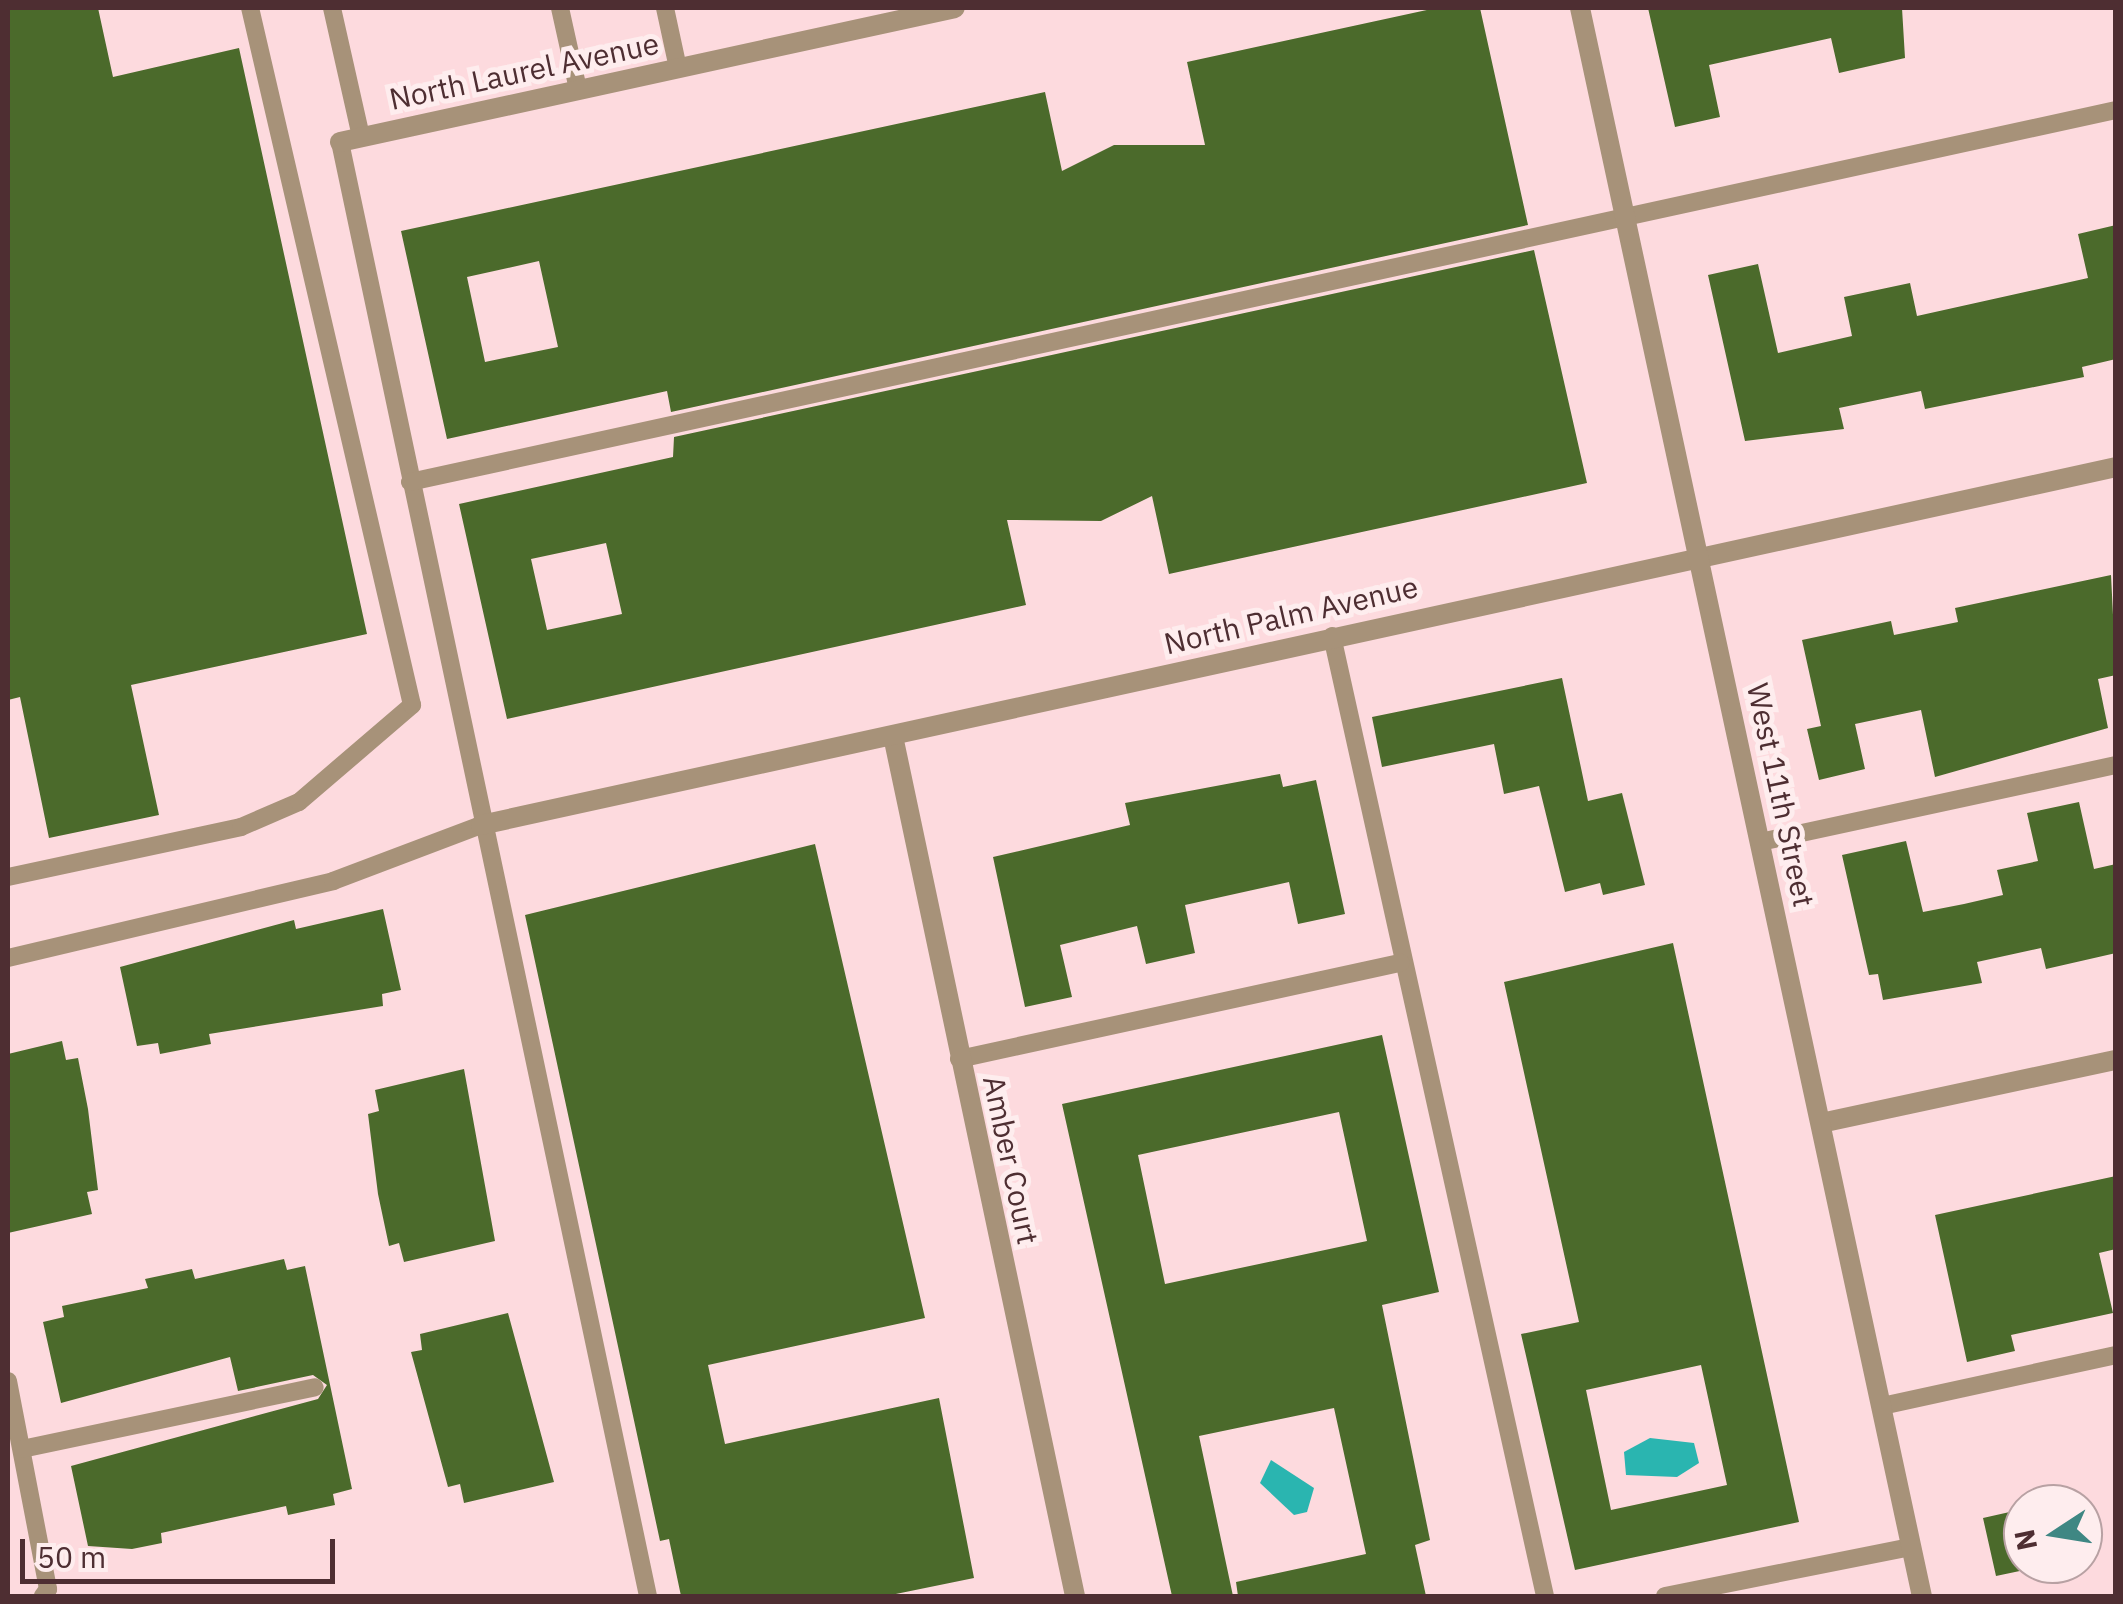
<!DOCTYPE html>
<style>
body{margin:0}
#map{position:relative;width:2123px;height:1604px;overflow:hidden;background:#fddade;font-family:"IBM Plex Sans",sans-serif}
div>[style]{position:absolute}
.water>*{inset:0;background:#2ab5b0}
.building>*{inset:0;background:#4b6a2b}
.service>*{height:18px;margin:-9px;padding:0 9px;transform-origin:9px;border-radius:9px;background:#a79279}
.minor>*{height:20px;margin:-10px;padding:0 10px;transform-origin:10px;border-radius:10px;background:#a79279}
.tertiary>*{height:20px;margin:-10px;padding:0 10px;transform-origin:10px;border-radius:10px;background:#a79279}
span{translate:-50% -50%;white-space:nowrap;text-align:center;line-height:1.15;-webkit-text-stroke:10px #feedee;paint-order:stroke}
.street-label{font-size:30px;color:#4e2e32}
.frame{position:absolute;inset:0;border:10px solid #4e2e32;pointer-events:none}
.north{position:absolute;left:2003px;top:1484px;width:100px;height:100px;box-sizing:border-box;background:#feedee;border:2px solid #b8a1a3;border-radius:50%;rotate:258deg;font-size:28px;font-weight:700;line-height:40px;text-align:center;color:#4e2e32}
.north::after{content:'';display:block;margin:auto;width:35px;height:45px;background:#3f8783;clip-path:polygon(50% 0,100% 100%,50% 72%,0 100%)}
.scale{position:absolute;left:20px;top:1539px;width:315px;height:45px;box-sizing:border-box;border:5px solid #4e2e32;border-top:0;padding-left:12px;font-size:30px;line-height:35px;white-space:nowrap;color:#4e2e32;-webkit-text-stroke:8px #feedee;paint-order:stroke}
</style>
<div id="map">
<div class="water">
<div style="clip-path:polygon(1650px 1438px,1694px 1443px,1699px 1463px,1677px 1477px,1626px 1475px,1624px 1452px)"></div>
<div style="clip-path:polygon(1271px 1460px,1314px 1488px,1307px 1512px,1294px 1515px,1260px 1483px)"></div>
</div>
<div class="building">
<div style="clip-path:polygon(8px 8px,98px 8px,113px 77px,239px 48px,367px 634px,131px 685px,159px 815px,49px 838px,20px 697px,8px 700px)"></div>
<div style="clip-path:polygon(evenodd,1436px 8px,1480px 8px,1528px 225px,671px 412px,667px 391px,447px 439px,401px 231px,1045px 92px,1062px 171px,1114px 145px,1205px 145px,1187px 62px,1436px 8px,539px 261px,558px 347px,485px 362px,467px 277px,539px 261px)"></div>
<div style="clip-path:polygon(1648px 8px,1902px 8px,1905px 58px,1839px 73px,1831px 38px,1709px 65px,1720px 117px,1675px 127px)"></div>
<div style="clip-path:polygon(2116px 225px,2116px 359px,2082px 367px,2084px 377px,1925px 409px,1921px 391px,1839px 408px,1844px 429px,1745px 441px,1708px 275px,1758px 264px,1778px 353px,1852px 336px,1844px 297px,1910px 283px,1917px 316px,2088px 278px,2078px 234px)"></div>
<div style="clip-path:polygon(evenodd,1534px 250px,1587px 483px,1169px 574px,1152px 496px,1101px 521px,1007px 520px,1026px 605px,507px 719px,459px 504px,673px 457px,674px 437px,1534px 250px,606px 543px,622px 614px,547px 630px,531px 559px,606px 543px)"></div>
<div style="clip-path:polygon(2111px 575px,2116px 675px,2098px 679px,2108px 728px,1935px 777px,1921px 710px,1855px 724px,1865px 769px,1819px 780px,1807px 729px,1821px 726px,1802px 640px,1891px 621px,1894px 635px,1958px 622px,1955px 608px)"></div>
<div style="clip-path:polygon(1562px 678px,1588px 801px,1622px 793px,1645px 885px,1603px 895px,1600px 883px,1565px 892px,1539px 786px,1504px 794px,1494px 744px,1382px 767px,1372px 717px)"></div>
<div style="clip-path:polygon(1280px 774px,1283px 787px,1316px 780px,1345px 914px,1298px 924px,1289px 882px,1185px 905px,1195px 953px,1146px 964px,1137px 926px,1060px 945px,1072px 997px,1025px 1007px,993px 857px,1130px 825px,1125px 803px)"></div>
<div style="clip-path:polygon(2079px 802px,2094px 869px,2116px 864px,2116px 953px,2046px 969px,2041px 948px,1977px 962px,1982px 983px,1883px 1000px,1878px 974px,1869px 975px,1842px 855px,1906px 841px,1923px 912px,1964px 904px,2003px 895px,1997px 870px,2038px 861px,2027px 813px)"></div>
<div style="clip-path:polygon(815px 844px,925px 1318px,708px 1365px,725px 1444px,939px 1398px,974px 1578px,886px 1596px,681px 1596px,669px 1539px,660px 1541px,525px 915px)"></div>
<div style="clip-path:polygon(383px 909px,401px 990px,382px 994px,383px 1006px,209px 1034px,211px 1044px,160px 1054px,158px 1043px,137px 1046px,120px 967px,294px 920px,296px 929px)"></div>
<div style="clip-path:polygon(evenodd,1673px 943px,1799px 1522px,1575px 1570px,1521px 1334px,1579px 1322px,1504px 982px,1673px 943px,1701px 1365px,1727px 1485px,1611px 1510px,1586px 1390px,1701px 1365px)"></div>
<div style="clip-path:polygon(evenodd,1382px 1035px,1439px 1292px,1382px 1305px,1430px 1540px,1415px 1545px,1426px 1596px,1238px 1596px,1236px 1582px,1366px 1554px,1334px 1408px,1199px 1436px,1233px 1596px,1172px 1596px,1062px 1104px,1382px 1035px,1339px 1112px,1367px 1241px,1165px 1284px,1138px 1155px,1339px 1112px)"></div>
<div style="clip-path:polygon(62px 1041px,66px 1060px,78px 1058px,88px 1109px,98px 1190px,87px 1192px,92px 1214px,8px 1233px,8px 1054px)"></div>
<div style="clip-path:polygon(464px 1069px,495px 1241px,404px 1262px,399px 1243px,389px 1246px,378px 1194px,368px 1114px,379px 1111px,375px 1090px)"></div>
<div style="clip-path:polygon(2116px 1176px,2116px 1249px,2099px 1253px,2113px 1313px,2011px 1335px,2015px 1351px,1967px 1362px,1935px 1215px)"></div>
<div style="clip-path:polygon(284px 1259px,287px 1270px,305px 1266px,352px 1489px,333px 1494px,335px 1505px,288px 1515px,286px 1506px,161px 1533px,162px 1543px,132px 1549px,88px 1546px,71px 1466px,318px 1399px,327px 1385px,313px 1375px,238px 1391px,230px 1357px,61px 1403px,43px 1322px,64px 1317px,62px 1306px,148px 1288px,145px 1279px,192px 1269px,195px 1279px)"></div>
<div style="clip-path:polygon(508px 1313px,554px 1482px,464px 1503px,460px 1484px,448px 1487px,411px 1352px,422px 1350px,420px 1334px)"></div>
<div style="clip-path:polygon(2023px 1509px,2023px 1564px,2049px 1565px,1996px 1576px,1983px 1518px)"></div>
</div>
<div class="service">
<div style="left:332px;top:8px;width:132px;rotate:77.3deg"></div>
<div style="left:560px;top:8px;width:83px;rotate:77.5deg"></div>
<div style="left:665px;top:8px;width:61px;rotate:77.8deg"></div>
<div style="left:340px;top:142px;width:1486px;rotate:78.04deg"></div>
<div style="left:410px;top:482px;width:1746px;rotate:-12.3deg"></div>
<div style="left:1332px;top:636px;width:983px;rotate:77.49deg"></div>
<div style="left:1760px;top:842px;width:364px;rotate:-12.2deg"></div>
<div style="left:8px;top:877px;width:238px;rotate:-12.1deg"></div>
<div style="left:241px;top:827px;width:63px;rotate:-23.3deg"></div>
<div style="left:299px;top:802px;width:149px;rotate:-40.6deg"></div>
<div style="left:412px;top:705px;width:716px;rotate:-103.08deg"></div>
<div style="left:8px;top:958px;width:334px;rotate:-13.3deg"></div>
<div style="left:333px;top:881px;width:158px;rotate:-20.7deg"></div>
<div style="left:959px;top:1059px;width:452px;rotate:-12.3deg"></div>
<div style="left:8px;top:1381px;width:212px;rotate:79.1deg"></div>
<div style="left:48px;top:1589px;width:9px;rotate:126deg"></div>
<div style="left:1882px;top:1406px;width:239px;rotate:-12.3deg"></div>
<div style="left:22px;top:1449px;width:299px;rotate:-11.9deg"></div>
<div style="left:1665px;top:1596px;width:251px;rotate:-11.3deg"></div>
</div>
<div class="minor">
<div style="left:340px;top:142px;width:629px;rotate:-12.29deg"></div>
<div style="left:893px;top:736px;width:879px;rotate:78.05deg"></div>
<div style="left:481px;top:825px;width:1674px;rotate:-12.35deg"></div>
<div style="left:1821px;top:1123px;width:302px;rotate:-12.1deg"></div>
</div>
<div class="tertiary">
<div style="left:1580px;top:8px;width:1624px;rotate:77.85deg"></div>
</div>
<div class="street-label">
<span style="left:524px;top:71px;rotate:-12deg">North Laurel Avenue</span>
<span style="left:1291px;top:615px;rotate:-13deg">North Palm Avenue</span>
<span style="left:1781px;top:795px;rotate:78deg">West 11th Street</span>
<span style="left:1011px;top:1160px;rotate:78deg">Amber Court</span>
</div>
<div class="frame"></div>
<div class="north">N</div>
<div class="scale">50 m</div>
</div>
